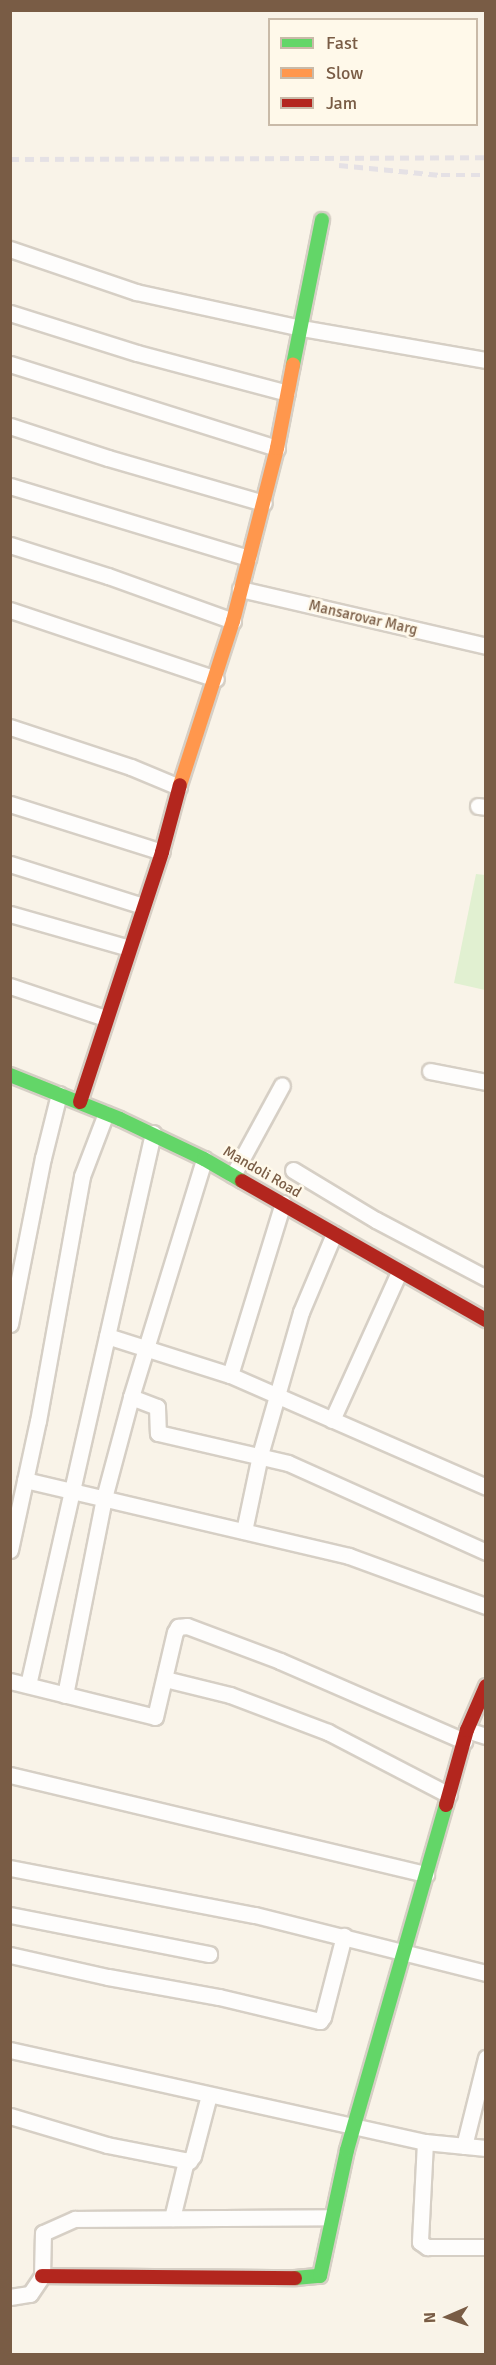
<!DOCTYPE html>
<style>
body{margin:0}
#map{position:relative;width:496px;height:2365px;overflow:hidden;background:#f9f3e8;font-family:Signika,sans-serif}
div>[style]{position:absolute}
.green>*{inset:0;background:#e1f0d1}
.roads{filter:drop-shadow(2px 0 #d6cfc5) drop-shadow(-2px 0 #d6cfc5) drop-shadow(0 2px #d6cfc5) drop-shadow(0 -2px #d6cfc5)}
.street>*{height:15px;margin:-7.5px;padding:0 7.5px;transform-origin:7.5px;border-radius:7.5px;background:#fefdfc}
.fast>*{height:14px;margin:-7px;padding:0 7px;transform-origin:7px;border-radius:7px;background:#63d668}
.slow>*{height:14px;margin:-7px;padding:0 7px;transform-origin:7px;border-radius:7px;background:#ff974d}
.jam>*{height:14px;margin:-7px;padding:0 7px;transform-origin:7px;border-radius:7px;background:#b3261e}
.rail>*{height:4.5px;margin-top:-2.25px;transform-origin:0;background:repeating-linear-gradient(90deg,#e5e1e5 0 9px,transparent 0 15px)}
span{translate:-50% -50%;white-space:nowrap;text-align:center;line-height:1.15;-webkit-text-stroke:5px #fff9ea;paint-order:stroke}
.street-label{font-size:15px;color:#795c45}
.frame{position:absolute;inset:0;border:12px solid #795c45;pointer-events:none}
.legend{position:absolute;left:268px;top:18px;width:210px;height:108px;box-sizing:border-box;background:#fff9ea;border:2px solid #c9baa8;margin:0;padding:8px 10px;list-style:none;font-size:18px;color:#795c45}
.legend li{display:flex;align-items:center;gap:12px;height:30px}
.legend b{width:30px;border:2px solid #c9baa8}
.north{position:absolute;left:418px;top:2287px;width:60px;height:60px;-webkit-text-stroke:4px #fff9ea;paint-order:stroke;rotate:268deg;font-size:16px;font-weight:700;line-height:24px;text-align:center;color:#795c45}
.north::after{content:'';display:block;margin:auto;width:21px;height:27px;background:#795c45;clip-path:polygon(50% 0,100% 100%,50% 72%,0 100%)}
</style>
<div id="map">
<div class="green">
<div style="clip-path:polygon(476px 874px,485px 875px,485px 990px,454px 983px)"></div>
</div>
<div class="roads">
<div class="street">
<div style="left:10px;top:249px;width:133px;rotate:18.8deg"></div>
<div style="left:136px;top:292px;width:169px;rotate:12.3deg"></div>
<div style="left:301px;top:328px;width:188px;rotate:9.8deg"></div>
<div style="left:10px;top:313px;width:133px;rotate:17.5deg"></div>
<div style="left:137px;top:353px;width:155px;rotate:14.9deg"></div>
<div style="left:10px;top:364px;width:280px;rotate:17.5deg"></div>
<div style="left:10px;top:426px;width:103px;rotate:18.1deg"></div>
<div style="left:108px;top:458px;width:162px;rotate:16.1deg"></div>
<div style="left:10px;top:486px;width:249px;rotate:16.8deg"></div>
<div style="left:10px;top:545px;width:103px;rotate:17.6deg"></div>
<div style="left:108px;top:576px;width:133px;rotate:19.8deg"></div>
<div style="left:240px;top:589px;width:253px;rotate:13deg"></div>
<div style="left:10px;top:610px;width:217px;rotate:18.5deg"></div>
<div style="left:10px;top:727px;width:127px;rotate:18.3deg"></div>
<div style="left:131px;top:767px;width:52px;rotate:22.6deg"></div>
<div style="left:10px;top:804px;width:159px;rotate:17.5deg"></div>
<div style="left:478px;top:806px;width:8px;rotate:7deg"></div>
<div style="left:10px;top:864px;width:139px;rotate:17.5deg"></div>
<div style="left:10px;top:914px;width:124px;rotate:15.9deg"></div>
<div style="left:10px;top:986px;width:100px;rotate:18.6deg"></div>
<div style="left:430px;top:1071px;width:57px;rotate:11.1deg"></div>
<div style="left:293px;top:1170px;width:97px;rotate:31.1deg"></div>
<div style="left:376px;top:1220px;width:124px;rotate:27.8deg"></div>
<div style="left:233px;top:1175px;width:102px;rotate:-61.4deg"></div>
<div style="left:10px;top:1324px;width:169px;rotate:-78.8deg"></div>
<div style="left:43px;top:1158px;width:66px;rotate:-76deg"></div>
<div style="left:107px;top:1336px;width:129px;rotate:17.6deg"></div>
<div style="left:230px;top:1375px;width:279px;rotate:23.6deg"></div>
<div style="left:230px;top:1375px;width:180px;rotate:-72.9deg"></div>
<div style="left:131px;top:1397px;width:28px;rotate:21deg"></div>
<div style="left:157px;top:1407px;width:26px;rotate:88deg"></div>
<div style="left:158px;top:1433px;width:133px;rotate:13deg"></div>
<div style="left:288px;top:1463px;width:217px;rotate:24.2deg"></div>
<div style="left:332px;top:1420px;width:162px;rotate:-65.6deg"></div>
<div style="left:25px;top:1480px;width:333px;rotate:13.2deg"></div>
<div style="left:349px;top:1556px;width:146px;rotate:20.1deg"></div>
<div style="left:244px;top:1531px;width:78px;rotate:-78.1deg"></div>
<div style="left:260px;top:1455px;width:149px;rotate:-74deg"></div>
<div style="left:301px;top:1312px;width:85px;rotate:-67.1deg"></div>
<div style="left:10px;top:1550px;width:132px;rotate:-77.8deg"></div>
<div style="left:38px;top:1421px;width:249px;rotate:-79.8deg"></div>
<div style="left:82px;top:1176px;width:67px;rotate:-69.1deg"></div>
<div style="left:165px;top:1679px;width:67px;rotate:13.8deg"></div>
<div style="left:230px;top:1695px;width:105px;rotate:20.7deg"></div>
<div style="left:328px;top:1732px;width:136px;rotate:27.5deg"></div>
<div style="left:10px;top:1681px;width:149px;rotate:13.9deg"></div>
<div style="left:155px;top:1717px;width:87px;rotate:-76.8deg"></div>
<div style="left:175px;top:1632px;width:6px;rotate:-59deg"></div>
<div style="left:178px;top:1627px;width:9px;rotate:-6deg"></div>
<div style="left:187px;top:1626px;width:99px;rotate:20.6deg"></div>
<div style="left:280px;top:1661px;width:201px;rotate:23.5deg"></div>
<div style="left:28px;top:1685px;width:566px;rotate:-77.24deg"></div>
<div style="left:65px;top:1695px;width:201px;rotate:-78.8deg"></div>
<div style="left:104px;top:1498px;width:105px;rotate:-75deg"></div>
<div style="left:131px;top:1397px;width:249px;rotate:-72.9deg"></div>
<div style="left:467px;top:1730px;width:20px;rotate:18deg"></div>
<div style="left:10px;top:1775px;width:428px;rotate:13.4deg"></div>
<div style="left:10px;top:1868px;width:249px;rotate:10.9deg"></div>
<div style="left:255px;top:1915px;width:238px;rotate:14.1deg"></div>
<div style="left:10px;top:1915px;width:203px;rotate:11.1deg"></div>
<div style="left:10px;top:1955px;width:100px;rotate:12.7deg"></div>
<div style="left:108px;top:1977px;width:113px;rotate:10.2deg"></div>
<div style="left:219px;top:1997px;width:104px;rotate:13.4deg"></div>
<div style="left:320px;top:2021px;width:5px;rotate:-53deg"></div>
<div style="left:323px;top:2017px;width:84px;rotate:-75.5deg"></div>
<div style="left:10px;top:2050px;width:425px;rotate:12.5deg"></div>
<div style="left:425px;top:2142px;width:61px;rotate:5.6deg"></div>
<div style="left:10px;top:2116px;width:101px;rotate:16.6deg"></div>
<div style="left:107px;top:2145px;width:84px;rotate:11deg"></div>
<div style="left:189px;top:2161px;width:6px;rotate:-51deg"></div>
<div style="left:193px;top:2156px;width:63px;rotate:-75.3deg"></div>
<div style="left:425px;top:2142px;width:100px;rotate:92.9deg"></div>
<div style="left:420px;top:2242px;width:9px;rotate:36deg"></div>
<div style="left:427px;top:2247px;width:59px"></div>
<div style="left:464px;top:2146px;width:91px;rotate:-76deg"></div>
<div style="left:172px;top:2218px;width:59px;rotate:-76.2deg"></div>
<div style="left:10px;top:2297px;width:20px;rotate:-9deg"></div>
<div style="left:30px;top:2294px;width:22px;rotate:-56deg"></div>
<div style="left:42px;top:2276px;width:43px;rotate:-88.7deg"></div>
<div style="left:43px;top:2233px;width:35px;rotate:-24deg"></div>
<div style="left:75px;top:2219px;width:256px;rotate:-0.4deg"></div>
</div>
<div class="fast">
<div style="left:293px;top:365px;width:148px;rotate:-78.7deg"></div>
<div style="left:10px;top:1075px;width:118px;rotate:21.8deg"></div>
<div style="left:120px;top:1119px;width:93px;rotate:25.5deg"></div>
<div style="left:204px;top:1159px;width:44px;rotate:30.1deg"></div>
<div style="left:295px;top:2278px;width:25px;rotate:-5deg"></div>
<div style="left:320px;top:2276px;width:129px;rotate:-77.9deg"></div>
<div style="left:347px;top:2150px;width:359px;rotate:-74deg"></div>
</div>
<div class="slow">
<div style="left:180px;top:785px;width:172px;rotate:-72.1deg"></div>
<div style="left:233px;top:621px;width:179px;rotate:-75.7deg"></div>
<div style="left:277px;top:448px;width:85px;rotate:-79.1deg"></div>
</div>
<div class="jam">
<div style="left:80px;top:1102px;width:263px;rotate:-71.8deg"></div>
<div style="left:162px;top:852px;width:69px;rotate:-75deg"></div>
<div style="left:242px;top:1181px;width:281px;rotate:29.7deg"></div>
<div style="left:446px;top:1805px;width:78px;rotate:-74.4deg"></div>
<div style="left:467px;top:1730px;width:48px;rotate:-66.6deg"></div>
<div style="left:42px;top:2276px;width:253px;rotate:0.5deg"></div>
</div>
</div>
<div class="rail">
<div style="left:10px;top:159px;width:476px;rotate:-0.2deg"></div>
<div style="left:339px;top:165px;width:102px;rotate:5.6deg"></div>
<div style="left:441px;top:175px;width:45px"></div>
</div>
<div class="street-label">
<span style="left:363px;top:618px;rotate:13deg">Mansarovar Marg</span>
<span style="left:262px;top:1172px;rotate:30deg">Mandoli Road</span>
</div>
<div class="frame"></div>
<ul class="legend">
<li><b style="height:8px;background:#63d668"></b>Fast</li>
<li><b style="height:8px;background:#ff974d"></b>Slow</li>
<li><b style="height:8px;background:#b3261e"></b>Jam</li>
</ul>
<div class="north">N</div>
</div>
